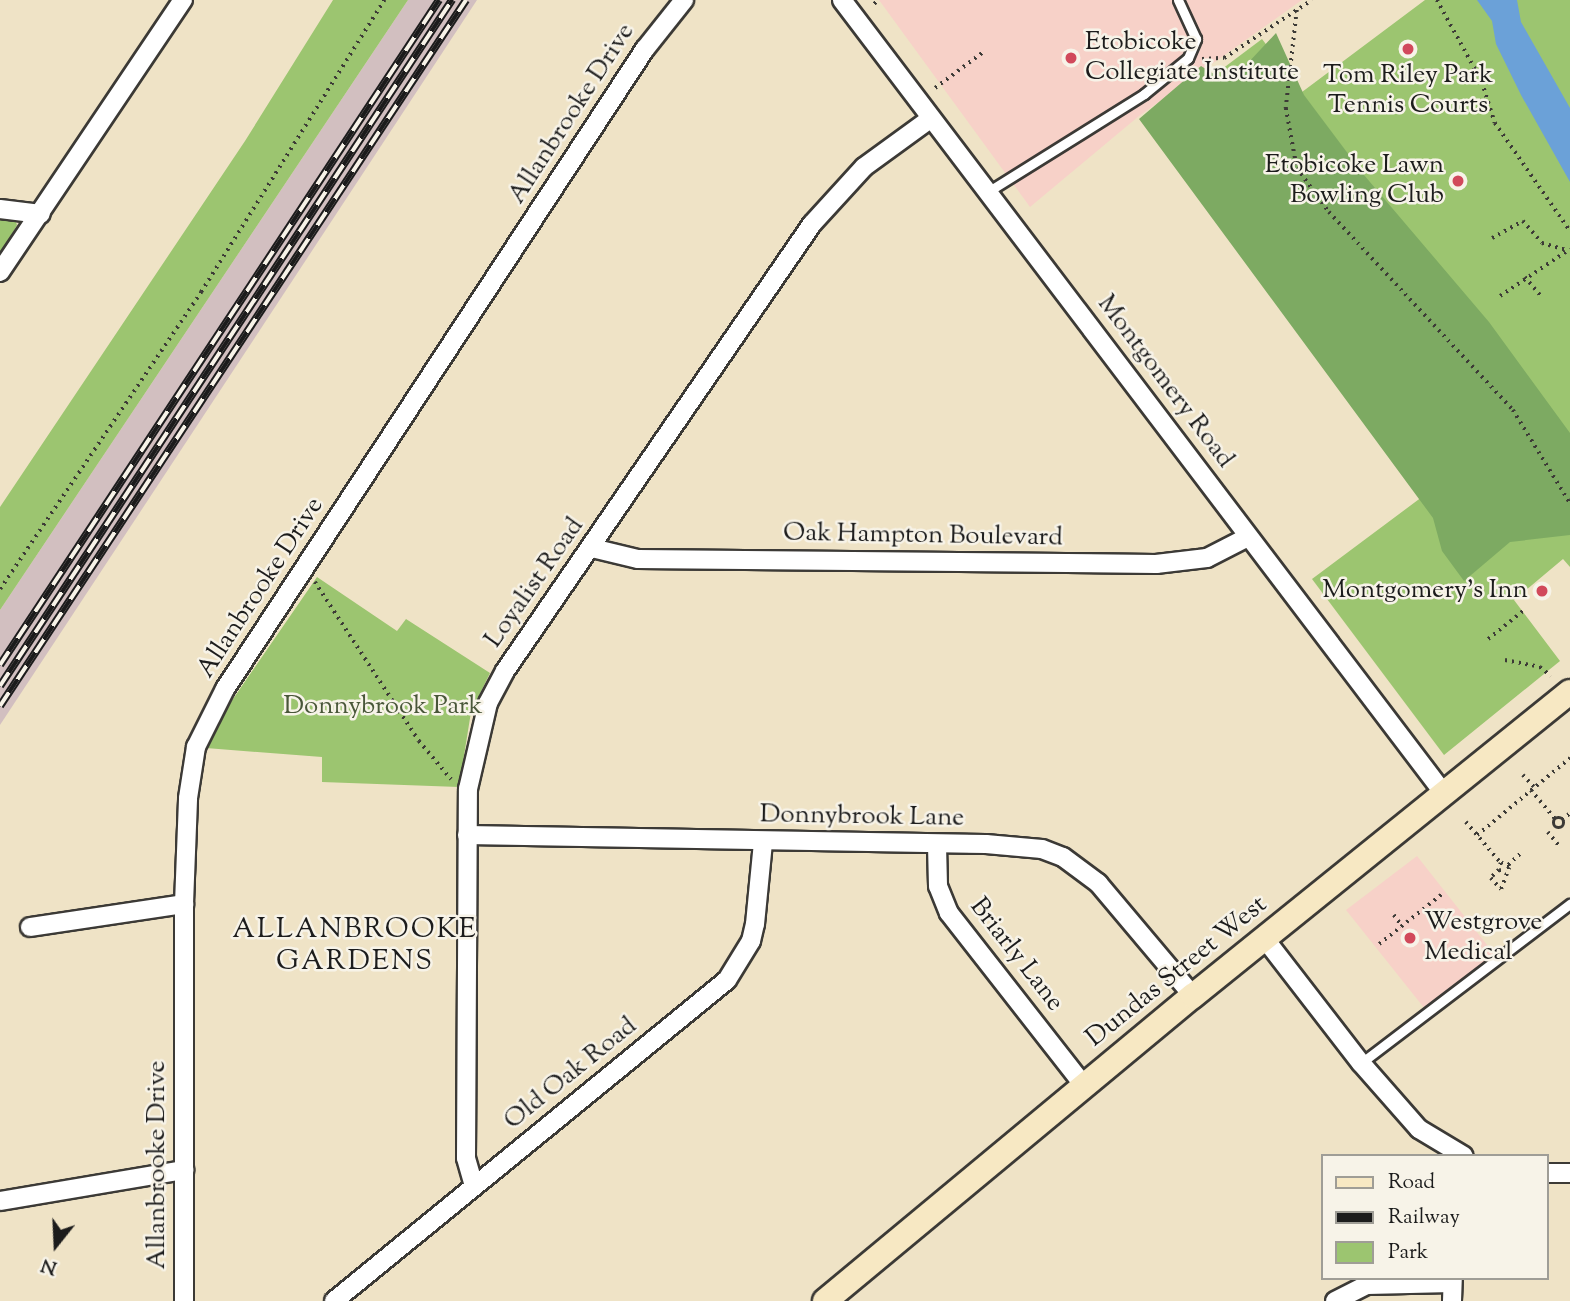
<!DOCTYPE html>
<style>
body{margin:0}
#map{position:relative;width:1570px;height:1301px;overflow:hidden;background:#efe3c6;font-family:"Sorts Mill Goudy",serif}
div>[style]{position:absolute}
.built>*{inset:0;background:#f7d1c8}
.industrial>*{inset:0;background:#d2bfc0}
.green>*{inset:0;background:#9cc570}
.forest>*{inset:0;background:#7daa62}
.water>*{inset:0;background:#6ba1d8}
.path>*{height:3.5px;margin-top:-1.75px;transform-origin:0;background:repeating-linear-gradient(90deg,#3c3a36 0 2px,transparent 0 7px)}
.path>.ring{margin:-1.75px;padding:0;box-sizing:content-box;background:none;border:3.5px solid #3c3a36;border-radius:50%}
.roads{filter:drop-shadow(2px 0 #3c3a36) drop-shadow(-2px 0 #3c3a36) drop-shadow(0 2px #3c3a36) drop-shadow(0 -2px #3c3a36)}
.lane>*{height:9px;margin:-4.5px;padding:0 4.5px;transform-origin:4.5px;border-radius:4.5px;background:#fff}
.street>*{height:18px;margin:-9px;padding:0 9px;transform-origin:9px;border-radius:9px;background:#fff}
.secondary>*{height:24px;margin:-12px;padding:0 12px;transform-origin:12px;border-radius:12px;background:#f7e8c3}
.rail>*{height:8px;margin-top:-4px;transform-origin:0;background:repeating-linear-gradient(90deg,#f7f3e8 0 16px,#1c1c1c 0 32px);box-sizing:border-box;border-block:2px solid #1c1c1c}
.dots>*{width:19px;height:19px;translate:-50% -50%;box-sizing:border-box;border:4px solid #f7f3e8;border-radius:50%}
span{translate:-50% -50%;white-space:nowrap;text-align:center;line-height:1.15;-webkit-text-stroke:5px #f7f3e8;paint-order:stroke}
.poi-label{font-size:26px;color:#1c1c1c}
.left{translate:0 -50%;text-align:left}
.right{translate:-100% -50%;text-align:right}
.street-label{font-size:26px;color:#1c1c1c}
.park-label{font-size:26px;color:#495739}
.neighbourhood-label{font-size:28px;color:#1c1c1c;letter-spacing:2px}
.legend{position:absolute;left:1321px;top:1154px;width:228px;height:126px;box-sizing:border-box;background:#f7f3e8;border:2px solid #9f9d96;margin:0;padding:9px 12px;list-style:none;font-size:21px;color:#1c1c1c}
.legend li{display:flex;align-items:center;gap:14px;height:35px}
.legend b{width:35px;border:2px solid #9f9d96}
.north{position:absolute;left:21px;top:1210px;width:70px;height:70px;-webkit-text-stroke:5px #f7f3e8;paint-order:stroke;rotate:198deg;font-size:19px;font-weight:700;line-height:28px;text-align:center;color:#1c1c1c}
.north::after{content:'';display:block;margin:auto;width:24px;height:32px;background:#1c1c1c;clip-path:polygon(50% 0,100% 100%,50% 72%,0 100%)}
</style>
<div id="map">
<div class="built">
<div style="clip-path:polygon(879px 0,1302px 0,1139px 116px,1030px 207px)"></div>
<div style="clip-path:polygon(1417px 856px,1495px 955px,1425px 1009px,1346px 910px)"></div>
</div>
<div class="industrial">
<div style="clip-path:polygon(408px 0,477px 0,0 725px,0 610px)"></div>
</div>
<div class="green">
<div style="clip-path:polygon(333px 0,408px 0,0 610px,0 507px,245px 141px)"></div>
<div style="clip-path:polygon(1425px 0,1570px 0,1570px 567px,1563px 559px,1514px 600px,1560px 661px,1444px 755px,1312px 579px,1438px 485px,1170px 108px,1262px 39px,1302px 92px)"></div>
<div style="clip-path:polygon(0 214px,15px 219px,17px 225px,0 256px)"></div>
<div style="clip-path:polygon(317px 577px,397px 631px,406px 619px,490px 673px,471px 712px,459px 787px,322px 782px,322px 757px,206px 748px,222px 715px)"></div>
</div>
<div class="forest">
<div style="clip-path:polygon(1276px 33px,1304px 95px,1364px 175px,1489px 322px,1570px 433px,1570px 535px,1510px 542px,1464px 581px,1442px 551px,1433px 518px,1139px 119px,1201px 66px,1222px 79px,1246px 65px)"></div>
</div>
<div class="water">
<div style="clip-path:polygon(1477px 0,1517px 0,1521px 22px,1570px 108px,1570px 182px,1521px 95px,1496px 44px,1492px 21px)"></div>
</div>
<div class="path">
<div style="left:1437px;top:0;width:94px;rotate:61.2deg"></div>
<div style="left:1482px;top:82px;width:43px;rotate:72.4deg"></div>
<div style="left:1495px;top:123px;width:131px;rotate:55.2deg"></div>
<div style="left:874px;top:4px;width:6px;rotate:-45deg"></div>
<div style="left:1297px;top:10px;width:99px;rotate:96.4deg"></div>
<div style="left:1286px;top:108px;width:61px;rotate:79.6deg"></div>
<div style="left:1297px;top:168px;width:54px;rotate:54deg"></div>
<div style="left:1329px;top:212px;width:270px;rotate:47.1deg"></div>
<div style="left:1513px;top:410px;width:109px;rotate:58.5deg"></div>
<div style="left:1202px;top:59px;width:22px;rotate:-3deg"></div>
<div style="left:1224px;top:58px;width:105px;rotate:-33.4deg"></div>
<div style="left:935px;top:88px;width:59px;rotate:-36.7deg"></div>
<div style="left:1492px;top:238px;width:35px;rotate:-29deg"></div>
<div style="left:1523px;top:221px;width:29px;rotate:49deg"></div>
<div style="left:1542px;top:243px;width:25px;rotate:16deg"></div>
<div style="left:1525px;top:277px;width:25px;rotate:50deg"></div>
<div style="left:1500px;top:296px;width:84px;rotate:-33.9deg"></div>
<div style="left:315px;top:582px;width:190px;rotate:56.8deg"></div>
<div style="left:419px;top:741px;width:50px;rotate:49.9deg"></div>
<div style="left:0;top:589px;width:359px;rotate:-55.9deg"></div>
<div style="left:201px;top:292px;width:345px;rotate:-57.9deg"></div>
<div style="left:1488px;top:639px;width:45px;rotate:-38.7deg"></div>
<div style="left:1505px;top:660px;width:36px;rotate:11deg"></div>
<div style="left:1540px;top:667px;width:14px;rotate:39deg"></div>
<div style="left:1523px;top:775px;width:16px;rotate:47deg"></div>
<div style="left:1531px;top:790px;width:38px;rotate:50deg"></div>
<div class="ring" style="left:1554px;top:818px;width:6.5px;height:6.5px"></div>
<div style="left:1562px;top:820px;width:11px;rotate:-41deg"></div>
<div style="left:1466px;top:822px;width:54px;rotate:49.5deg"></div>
<div style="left:1548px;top:832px;width:19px;rotate:51deg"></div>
<div style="left:1477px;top:835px;width:121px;rotate:-39.6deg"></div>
<div style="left:1508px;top:865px;width:18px;rotate:-43deg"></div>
<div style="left:1499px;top:870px;width:11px;rotate:135deg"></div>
<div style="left:1491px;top:878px;width:15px;rotate:48deg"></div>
<div style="left:1501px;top:889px;width:23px;rotate:-70deg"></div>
<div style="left:1509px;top:867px;width:9px;rotate:-153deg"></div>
<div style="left:1501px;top:863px;width:7px;rotate:106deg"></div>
<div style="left:1499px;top:870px;width:7px;rotate:16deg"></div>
<div style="left:1394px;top:915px;width:14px;rotate:54deg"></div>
<div style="left:1379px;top:944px;width:80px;rotate:-38.4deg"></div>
</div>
<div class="roads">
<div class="lane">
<div style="left:989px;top:191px;width:183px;rotate:-32deg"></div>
<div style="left:1144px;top:94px;width:57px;rotate:-39.3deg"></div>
<div style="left:1188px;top:58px;width:21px;rotate:-67deg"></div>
<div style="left:1196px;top:39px;width:43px;rotate:-114.8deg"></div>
<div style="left:1361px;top:1063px;width:263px;rotate:-37.3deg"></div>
</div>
<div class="street">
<div style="left:842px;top:0;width:998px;rotate:52.82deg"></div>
<div style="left:0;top:209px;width:41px;rotate:7deg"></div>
<div style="left:0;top:272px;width:328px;rotate:-56.1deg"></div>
<div style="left:592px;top:548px;width:47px;rotate:13.4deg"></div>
<div style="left:638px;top:559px;width:518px;rotate:0.55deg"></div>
<div style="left:1156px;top:564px;width:51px;rotate:-6.7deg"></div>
<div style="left:1207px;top:558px;width:46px;rotate:-27.1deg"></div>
<div style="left:467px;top:835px;width:519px;rotate:0.99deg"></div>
<div style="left:986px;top:844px;width:56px;rotate:5.1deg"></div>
<div style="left:1042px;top:849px;width:22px;rotate:21deg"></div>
<div style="left:1063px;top:857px;width:44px;rotate:36.6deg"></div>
<div style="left:1098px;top:883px;width:148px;rotate:49.9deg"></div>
<div style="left:937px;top:845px;width:41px;rotate:88.6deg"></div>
<div style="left:938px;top:886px;width:29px;rotate:68deg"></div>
<div style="left:949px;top:913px;width:219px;rotate:52deg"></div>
<div style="left:30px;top:927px;width:156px;rotate:-8.5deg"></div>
<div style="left:1265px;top:939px;width:157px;rotate:52.3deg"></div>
<div style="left:1361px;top:1063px;width:88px;rotate:48.7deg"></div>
<div style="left:1419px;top:1129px;width:52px;rotate:31deg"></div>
<div style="left:1547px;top:1173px;width:23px"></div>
<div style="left:474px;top:1186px;width:29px;rotate:-106deg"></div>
<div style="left:466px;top:1158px;width:369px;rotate:-89.7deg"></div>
<div style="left:468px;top:789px;width:88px;rotate:-76.9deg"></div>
<div style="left:488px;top:703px;width:36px;rotate:-62deg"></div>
<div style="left:505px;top:671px;width:542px;rotate:-55.52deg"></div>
<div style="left:812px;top:224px;width:77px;rotate:-47.6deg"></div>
<div style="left:864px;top:167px;width:82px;rotate:-36deg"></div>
<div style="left:0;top:1201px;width:187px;rotate:-9.6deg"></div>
<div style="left:184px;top:1301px;width:397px;rotate:-90deg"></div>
<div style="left:184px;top:904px;width:106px;rotate:-87.8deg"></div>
<div style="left:188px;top:798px;width:52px;rotate:-81.1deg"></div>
<div style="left:196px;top:747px;width:65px;rotate:-63.4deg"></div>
<div style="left:225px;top:689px;width:766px;rotate:-56.73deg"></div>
<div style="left:645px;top:49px;width:63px;rotate:-51.5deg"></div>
<div style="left:334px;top:1301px;width:507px;rotate:-39.24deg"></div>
<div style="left:727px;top:980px;width:46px;rotate:-58.4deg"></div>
<div style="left:751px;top:941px;width:17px;rotate:-77deg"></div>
<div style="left:755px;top:924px;width:82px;rotate:-84.4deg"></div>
<div style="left:1335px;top:1301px;width:36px;rotate:-27deg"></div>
<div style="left:1367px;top:1285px;width:85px;rotate:-1.3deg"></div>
<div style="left:1452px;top:1301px;width:23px;rotate:-88deg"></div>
</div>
<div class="secondary">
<div style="left:825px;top:1301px;width:478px;rotate:-39.7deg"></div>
<div style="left:1193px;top:996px;width:484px;rotate:-38.9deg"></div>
</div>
</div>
<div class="rail">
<div style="left:0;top:665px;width:797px;rotate:-56.57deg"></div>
<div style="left:0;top:686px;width:822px;rotate:-56.62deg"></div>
<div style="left:0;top:706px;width:846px;rotate:-56.57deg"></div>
</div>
<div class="dots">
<div style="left:1408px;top:49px;background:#d1495b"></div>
<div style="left:1071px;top:58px;background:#d1495b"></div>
<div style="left:1458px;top:181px;background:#d1495b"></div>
<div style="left:1542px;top:591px;background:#d1495b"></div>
<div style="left:1410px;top:938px;background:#d1495b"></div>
</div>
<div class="poi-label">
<span class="left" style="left:1085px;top:58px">Etobicoke<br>Collegiate Institute</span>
<span style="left:1408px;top:91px">Tom Riley Park<br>Tennis Courts</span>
<span class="right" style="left:1444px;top:181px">Etobicoke Lawn<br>Bowling Club</span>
<span class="right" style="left:1528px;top:591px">Montgomery's Inn</span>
<span class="left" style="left:1424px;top:938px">Westgrove<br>Medical</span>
</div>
<div class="street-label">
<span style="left:572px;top:114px;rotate:-57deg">Allanbrooke Drive</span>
<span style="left:1165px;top:382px;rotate:53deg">Montgomery Road</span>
<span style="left:923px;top:536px;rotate:1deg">Oak Hampton Boulevard</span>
<span style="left:535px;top:583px;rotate:-55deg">Loyalist Road</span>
<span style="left:261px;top:588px;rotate:-57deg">Allanbrooke Drive</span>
<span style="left:862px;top:817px;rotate:1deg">Donnybrook Lane</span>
<span style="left:1016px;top:955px;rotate:52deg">Briarly Lane</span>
<span style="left:1177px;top:972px;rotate:-39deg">Dundas Street West</span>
<span style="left:571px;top:1074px;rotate:-39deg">Old Oak Road</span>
<span style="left:158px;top:1165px;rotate:-90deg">Allanbrooke Drive</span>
</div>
<div class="park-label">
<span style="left:383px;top:707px">Donnybrook Park</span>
</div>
<div class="neighbourhood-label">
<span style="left:355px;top:946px">ALLANBROOKE<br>GARDENS</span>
</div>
<ul class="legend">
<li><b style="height:9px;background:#f7e8c3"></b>Road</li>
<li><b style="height:9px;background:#1c1c1c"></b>Railway</li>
<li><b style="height:19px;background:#9cc570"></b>Park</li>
</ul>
<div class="north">N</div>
</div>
